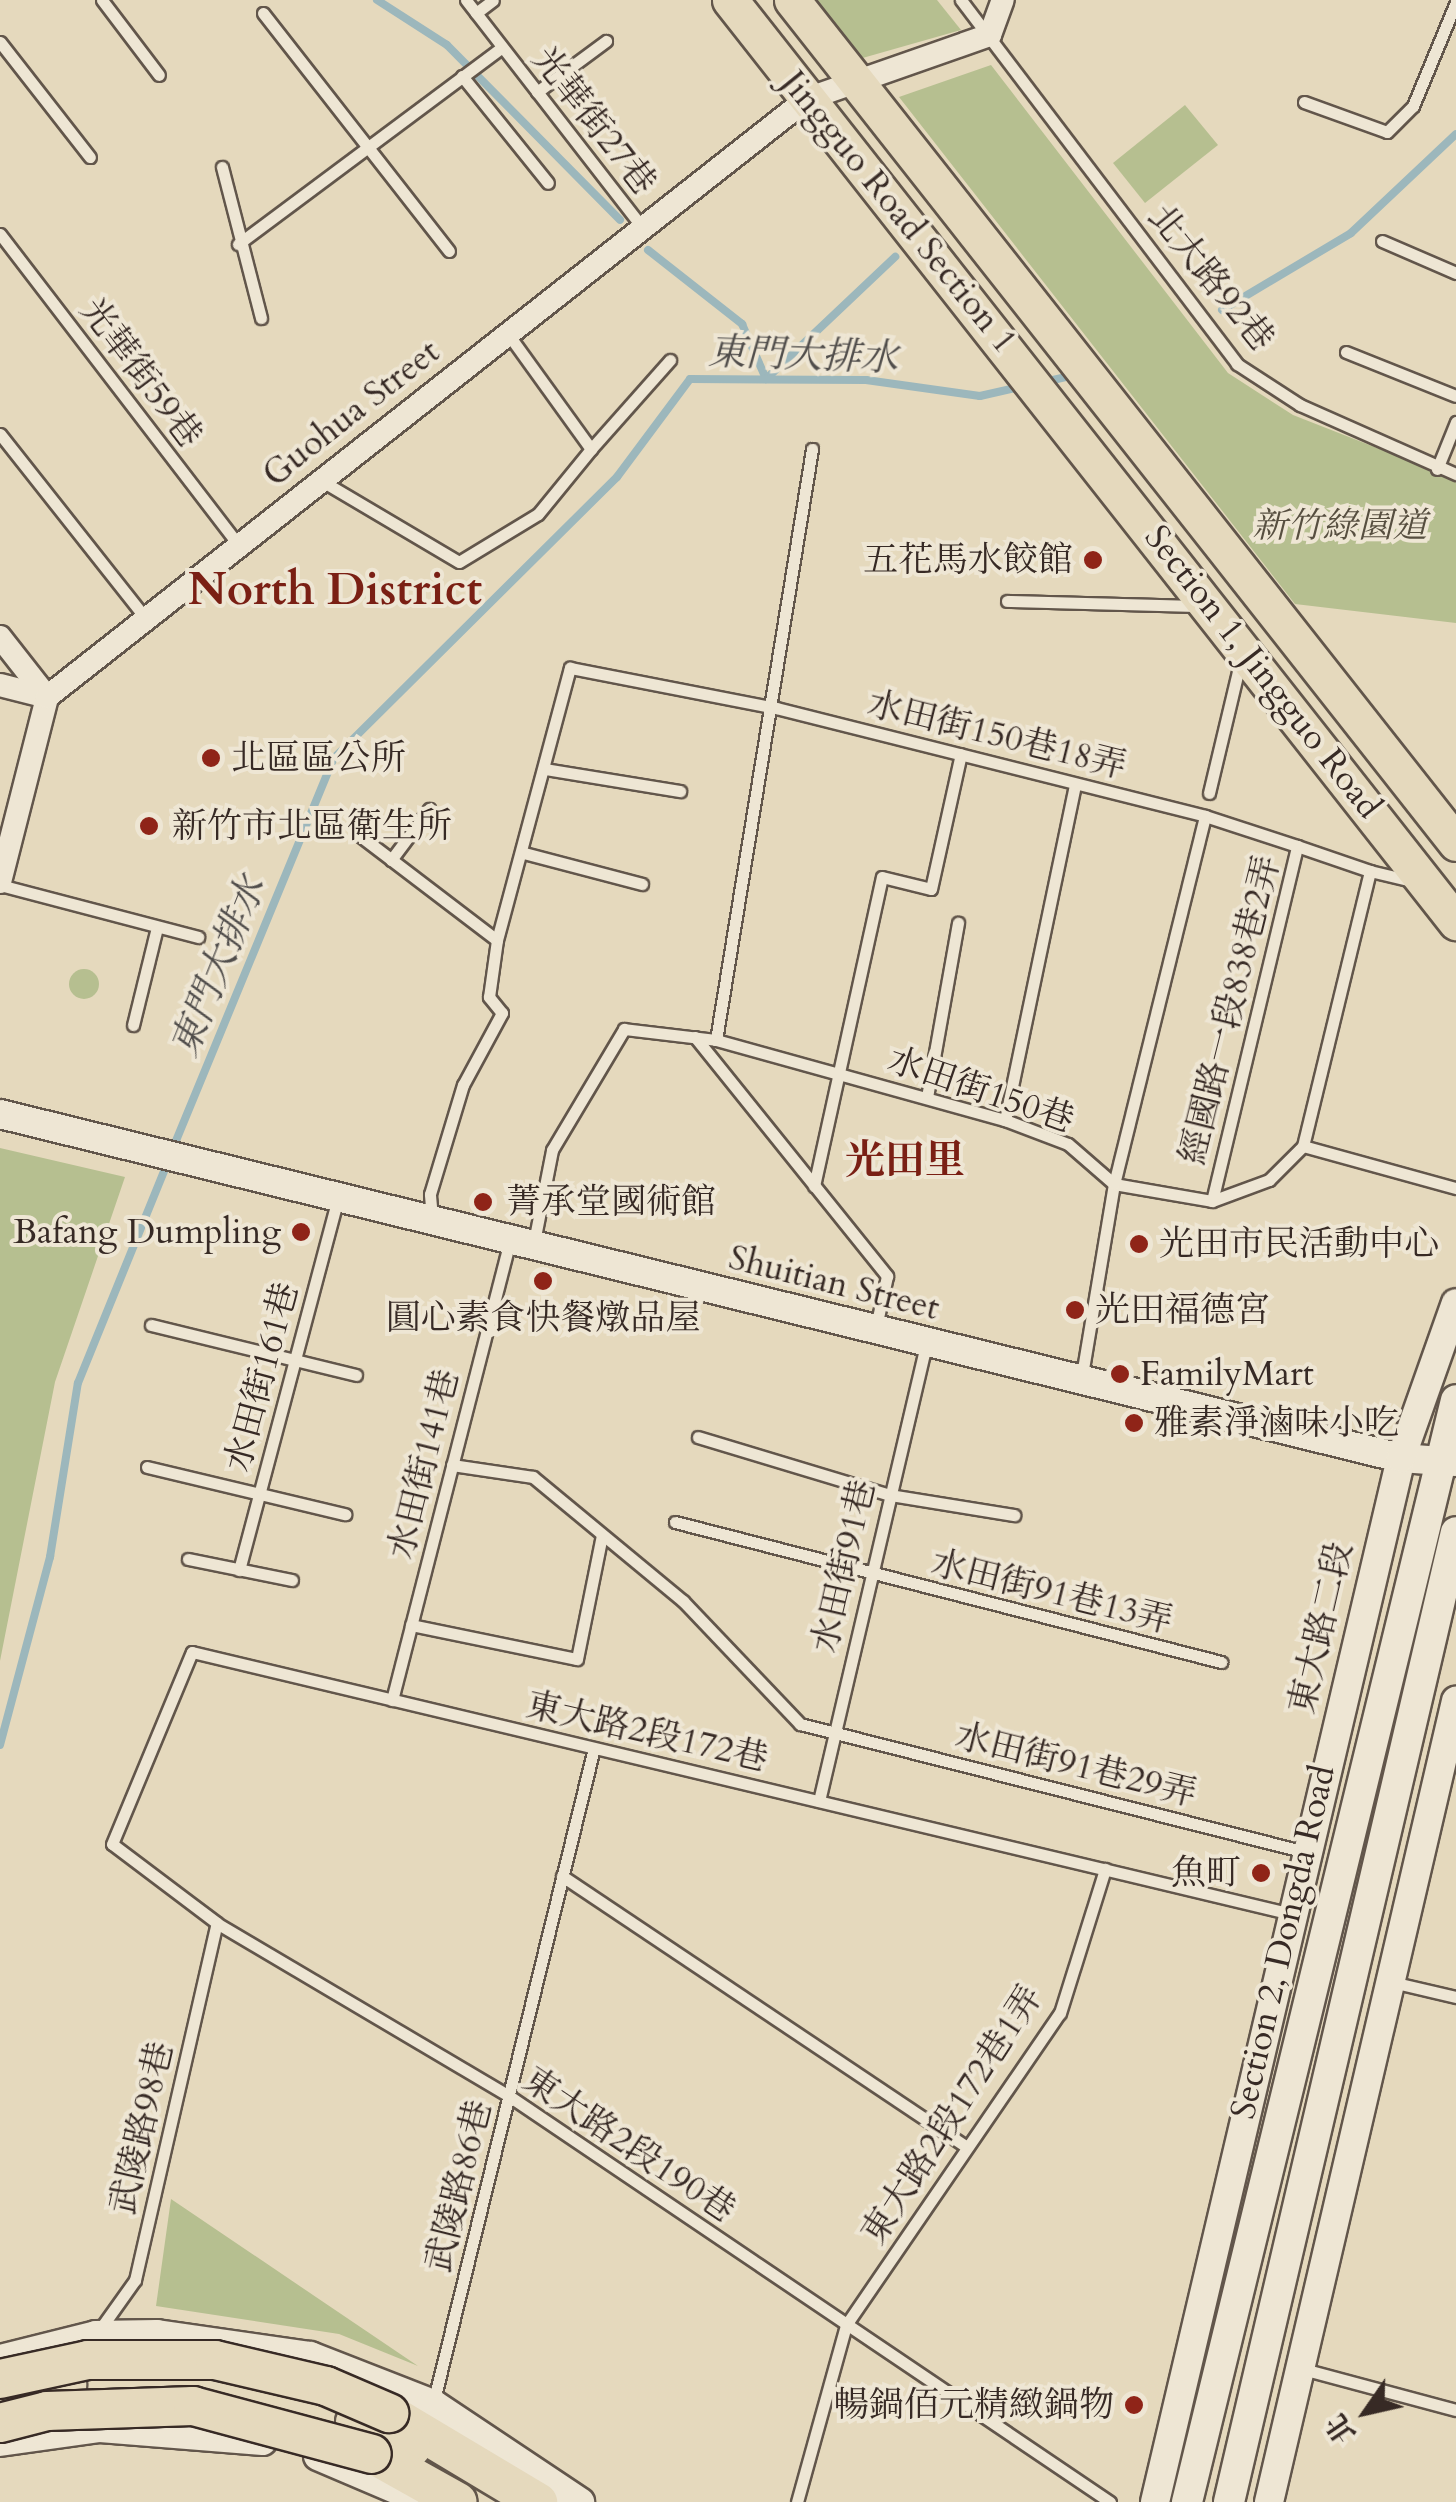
<!DOCTYPE html>
<meta charset="utf-8">
<style>
body{margin:0}
#map{position:relative;width:1456px;height:2502px;overflow:hidden;background:#e5d9bd;font-family:Cardo,"Noto Serif TC",serif}
div>[style]{position:absolute}
.green>*{inset:0;background:#b6bf90}
.round{border-radius:50%}
.stream>*{height:8px;margin:-4px;padding:0 4px;transform-origin:4px;border-radius:4px;background:#9cb7bc}
.roads{filter:drop-shadow(2px 0 #62564b) drop-shadow(-2px 0 #62564b) drop-shadow(0 2px #62564b) drop-shadow(0 -2px #62564b)}
.service>*{height:11px;margin:-5.5px;padding:0 5.5px;transform-origin:5.5px;border-radius:5.5px;background:#eee6d4}
.minor>*{height:22px;margin:-11px;padding:0 11px;transform-origin:11px;border-radius:11px;background:#eee6d4}
.tertiary>*{height:28px;margin:-14px;padding:0 14px;transform-origin:14px;border-radius:14px;background:#eee6d4}
.secondary>*{height:30px;margin:-15px;padding:0 15px;transform-origin:15px;border-radius:15px;background:#eee6d4}
.primary>*{height:35px;margin:-17.5px;padding:0 17.5px;transform-origin:17.5px;border-radius:17.5px;background:#e5d9bd}
.trunk>*{height:38px;margin:-19px;padding:0 19px;transform-origin:19px;border-radius:19px;background:#e5d9bd}
.bridges{filter:drop-shadow(2px 0 #372a25) drop-shadow(-2px 0 #372a25) drop-shadow(0 2px #372a25) drop-shadow(0 -2px #372a25)}
.trunk-bridge>*{height:38px;margin:-19px;padding:0 19px;transform-origin:19px;border-radius:19px;background:#e5d9bd}
.dots>*{width:28px;height:28px;translate:-50% -50%;box-sizing:border-box;border:5px solid #eee6d4;border-radius:50%}
span{translate:-50% -50%;white-space:nowrap;text-align:center;line-height:1.15;-webkit-text-stroke:8px #eee6d4;paint-order:stroke}
.street-label{font-size:35px;color:#372a25}
.park-label{font-size:35px;color:#574f40;font-style:italic}
.poi-label{font-size:35px;color:#372a25}
.right{translate:-100% -50%;text-align:right}
.left{translate:0 -50%;text-align:left}
.water-label{font-size:38px;color:#504d4b;font-style:italic}
.quarter-label{font-size:40px;color:#7a1f14;font-weight:700}
.district-label{font-size:45px;color:#7a1f14;font-weight:700}
.north{position:absolute;left:1316px;top:2362px;width:100px;height:100px;-webkit-text-stroke:8px #eee6d4;paint-order:stroke;rotate:236deg;font-size:28px;font-weight:700;line-height:40px;text-align:center;color:#372a25}
.north::after{content:'';display:block;margin:auto;width:35px;height:45px;background:#372a25;clip-path:polygon(50% 0,100% 100%,50% 72%,0 100%)}
</style>
<div id="map">
<div class="green">
<div style="clip-path:polygon(804px 0,937px 0,961px 30px,852px 61px)"></div>
<div style="clip-path:polygon(991px 65px,1228px 373px,1293px 415px,1456px 479px,1456px 623px,1295px 604px,899px 97px)"></div>
<div style="clip-path:polygon(1185px 105px,1218px 145px,1145px 203px,1113px 163px)"></div>
<div class="round" style="left:69px;top:969px;width:30px;height:30px"></div>
<div style="clip-path:polygon(0 1148px,125px 1177px,55px 1382px,0 1661px)"></div>
<div style="clip-path:polygon(171px 2199px,418px 2366px,339px 2334px,156px 2306px)"></div>
</div>
<div class="stream">
<div style="left:377px;top:0;width:83px;rotate:32.7deg"></div>
<div style="left:447px;top:45px;width:246px;rotate:45.3deg"></div>
<div style="left:648px;top:250px;width:120px;rotate:38.2deg"></div>
<div style="left:742px;top:324px;width:60px;rotate:66.4deg"></div>
<div style="left:766px;top:379px;width:178px;rotate:-43.4deg"></div>
<div style="left:1222px;top:310px;width:150px;rotate:-30.8deg"></div>
<div style="left:1351px;top:233px;width:144px;rotate:-43.3deg"></div>
<div style="left:1044px;top:382px;width:31px;rotate:-13deg"></div>
<div style="left:173px;top:1148px;width:422px;rotate:-67.6deg"></div>
<div style="left:334px;top:758px;width:399px;rotate:-44.8deg"></div>
<div style="left:617px;top:477px;width:122px;rotate:-53.3deg"></div>
<div style="left:690px;top:379px;width:176px;rotate:0.3deg"></div>
<div style="left:866px;top:380px;width:115px;rotate:8deg"></div>
<div style="left:980px;top:396px;width:41px;rotate:-12.7deg"></div>
<div style="left:0;top:1745px;width:195px;rotate:-75.1deg"></div>
<div style="left:50px;top:1557px;width:176px;rotate:-80.9deg"></div>
<div style="left:78px;top:1383px;width:240px;rotate:-67.9deg"></div>
</div>
<div class="roads">
<div class="service">
<div style="left:102px;top:0;width:94px;rotate:52.8deg"></div>
<div style="left:466px;top:0;width:289px;rotate:52.2deg"></div>
<div style="left:961px;top:0;width:457px;rotate:52.8deg"></div>
<div style="left:1237px;top:364px;width:75px;rotate:33.1deg"></div>
<div style="left:1300px;top:405px;width:171px;rotate:23.9deg"></div>
<div style="left:263px;top:13px;width:302px;rotate:52deg"></div>
<div style="left:476px;top:13px;width:21px;rotate:-37deg"></div>
<div style="left:0;top:42px;width:146px;rotate:52deg"></div>
<div style="left:462px;top:76px;width:137px;rotate:51.2deg"></div>
<div style="left:537px;top:92px;width:86px;rotate:-36.5deg"></div>
<div style="left:1304px;top:102px;width:88px;rotate:19.9deg"></div>
<div style="left:1387px;top:132px;width:37px;rotate:-45deg"></div>
<div style="left:1413px;top:106px;width:113px;rotate:-67.5deg"></div>
<div style="left:222px;top:167px;width:156px;rotate:75.5deg"></div>
<div style="left:0;top:234px;width:393px;rotate:52.5deg"></div>
<div style="left:1382px;top:241px;width:81px;rotate:23.4deg"></div>
<div style="left:238px;top:244px;width:329px;rotate:-36.7deg"></div>
<div style="left:1346px;top:352px;width:118px;rotate:21.8deg"></div>
<div style="left:0;top:434px;width:236px;rotate:51.7deg"></div>
<div style="left:591px;top:449px;width:119px;rotate:-48.4deg"></div>
<div style="left:1437px;top:469px;width:51px;rotate:-68deg"></div>
<div style="left:322px;top:481px;width:159px;rotate:30.6deg"></div>
<div style="left:459px;top:562px;width:92px;rotate:-31.3deg"></div>
<div style="left:538px;top:514px;width:84px;rotate:-50.8deg"></div>
<div style="left:591px;top:449px;width:142px;rotate:-125.8deg"></div>
<div style="left:1007px;top:601px;width:193px;rotate:1.5deg"></div>
<div style="left:545px;top:769px;width:137px;rotate:9.3deg"></div>
<div style="left:1209px;top:793px;width:138px;rotate:-76.6deg"></div>
<div style="left:359px;top:835px;width:173px;rotate:37.3deg"></div>
<div style="left:524px;top:853px;width:122px;rotate:14.7deg"></div>
<div style="left:391px;top:860px;width:64px;rotate:-53.3deg"></div>
<div style="left:0;top:885px;width:205px;rotate:14.7deg"></div>
<div style="left:133px;top:1025px;width:101px;rotate:-76.2deg"></div>
<div style="left:695px;top:1037px;width:307px;rotate:51.2deg"></div>
<div style="left:887px;top:1276px;width:52px;rotate:102.2deg"></div>
<div style="left:716px;top:1040px;width:599px;rotate:-80.77deg"></div>
<div style="left:927px;top:1097px;width:177px;rotate:-79.9deg"></div>
<div style="left:1005px;top:1120px;width:342px;rotate:-78.2deg"></div>
<div style="left:1303px;top:1146px;width:283px;rotate:-76.3deg"></div>
<div style="left:1370px;top:871px;width:43px;rotate:13.4deg"></div>
<div style="left:1114px;top:1184px;width:99px;rotate:9.8deg"></div>
<div style="left:1212px;top:1201px;width:61px;rotate:-20.2deg"></div>
<div style="left:1269px;top:1180px;width:48px;rotate:-45deg"></div>
<div style="left:1303px;top:1146px;width:159px;rotate:15.4deg"></div>
<div style="left:814px;top:1186px;width:316px;rotate:-77.6deg"></div>
<div style="left:882px;top:877px;width:50px;rotate:13.8deg"></div>
<div style="left:931px;top:889px;width:138px;rotate:-77.5deg"></div>
<div style="left:1212px;top:1201px;width:365px;rotate:-76.5deg"></div>
<div style="left:1297px;top:846px;width:77px;rotate:18.9deg"></div>
<div style="left:432px;top:1218px;width:24px;rotate:-95deg"></div>
<div style="left:430px;top:1194px;width:114px;rotate:-73.2deg"></div>
<div style="left:463px;top:1085px;width:82px;rotate:-61.6deg"></div>
<div style="left:502px;top:1013px;width:21px;rotate:-129deg"></div>
<div style="left:489px;top:997px;width:58px;rotate:-82deg"></div>
<div style="left:497px;top:940px;width:282px;rotate:-75deg"></div>
<div style="left:570px;top:668px;width:210px;rotate:11deg"></div>
<div style="left:776px;top:708px;width:442px;rotate:14.1deg"></div>
<div style="left:534px;top:1242px;width:94px;rotate:-78.9deg"></div>
<div style="left:552px;top:1150px;width:141px;rotate:-59.2deg"></div>
<div style="left:624px;top:1029px;width:93px;rotate:6.8deg"></div>
<div style="left:716px;top:1040px;width:300px;rotate:15.5deg"></div>
<div style="left:1005px;top:1120px;width:67px;rotate:20.9deg"></div>
<div style="left:1068px;top:1144px;width:61px;rotate:41deg"></div>
<div style="left:151px;top:1325px;width:211px;rotate:13.7deg"></div>
<div style="left:1081px;top:1381px;width:200px;rotate:-80.5deg"></div>
<div style="left:1114px;top:1184px;width:379px;rotate:-76.1deg"></div>
<div style="left:1205px;top:816px;width:97px;rotate:18.1deg"></div>
<div style="left:698px;top:1437px;width:201px;rotate:16.8deg"></div>
<div style="left:890px;top:1495px;width:126px;rotate:9.2deg"></div>
<div style="left:452px;top:1465px;width:82px;rotate:8.4deg"></div>
<div style="left:533px;top:1477px;width:195px;rotate:39.6deg"></div>
<div style="left:683px;top:1601px;width:170px;rotate:46.4deg"></div>
<div style="left:800px;top:1724px;width:522px;rotate:14.2deg"></div>
<div style="left:147px;top:1467px;width:204px;rotate:13.4deg"></div>
<div style="left:675px;top:1522px;width:564px;rotate:14.38deg"></div>
<div style="left:188px;top:1559px;width:106px;rotate:11.4deg"></div>
<div style="left:239px;top:1570px;width:384px;rotate:-75.1deg"></div>
<div style="left:411px;top:1625px;width:169px;rotate:11.6deg"></div>
<div style="left:577px;top:1659px;width:126px;rotate:-78.6deg"></div>
<div style="left:392px;top:1700px;width:473px;rotate:-75.6deg"></div>
<div style="left:819px;top:1801px;width:469px;rotate:-76.8deg"></div>
<div style="left:562px;top:1876px;width:485px;rotate:33.8deg"></div>
<div style="left:1396px;top:1983px;width:62px;rotate:13.1deg"></div>
<div style="left:98px;top:2332px;width:64px;rotate:-54.6deg"></div>
<div style="left:135px;top:2280px;width:366px;rotate:-77.1deg"></div>
<div style="left:1303px;top:2369px;width:158px;rotate:15deg"></div>
<div style="left:433px;top:2404px;width:675px;rotate:-76.21deg"></div>
<div style="left:797px;top:2502px;width:184px;rotate:-74.5deg"></div>
<div style="left:846px;top:2325px;width:378px;rotate:-55.6deg"></div>
<div style="left:1060px;top:2013px;width:151px;rotate:-72.6deg"></div>
<div style="left:1110px;top:2502px;width:725px;rotate:-145.96deg"></div>
<div style="left:509px;top:2096px;width:339px;rotate:-149.4deg"></div>
<div style="left:217px;top:1923px;width:131px;rotate:-143deg"></div>
<div style="left:112px;top:1844px;width:208px;rotate:-67.4deg"></div>
<div style="left:192px;top:1652px;width:1131px;rotate:13.4deg"></div>
</div>
<div class="minor">
<div style="left:0;top:637px;width:76px;rotate:51.9deg"></div>
<div style="left:0;top:685px;width:49px;rotate:14.3deg"></div>
<div style="left:0;top:882px;width:191px;rotate:-75.7deg"></div>
<div style="left:47px;top:697px;width:967px;rotate:-38.2deg"></div>
<div style="left:807px;top:99px;width:194px;rotate:-19.3deg"></div>
<div style="left:990px;top:35px;width:37px;rotate:-70deg"></div>
</div>
<div class="tertiary">
<div style="left:0;top:1114px;width:1443px;rotate:13.8deg"></div>
<div style="left:1401px;top:1458px;width:55px;rotate:4.2deg"></div>
<div style="left:0;top:2359px;width:99px;rotate:-14deg"></div>
<div style="left:96px;top:2335px;width:61px;rotate:-0.9deg"></div>
<div style="left:157px;top:2334px;width:155px;rotate:8.2deg"></div>
<div style="left:310px;top:2356px;width:132px;rotate:21.3deg"></div>
<div style="left:433px;top:2404px;width:177px;rotate:33.7deg"></div>
<div style="left:0;top:2442px;width:101px;rotate:-8deg"></div>
<div style="left:100px;top:2428px;width:163px;rotate:4.6deg"></div>
<div style="left:318px;top:2456px;width:97px;rotate:23.1deg"></div>
<div style="left:1155px;top:2502px;width:1073px;rotate:-76.74deg"></div>
<div style="left:1401px;top:1458px;width:164px;rotate:-70.5deg"></div>
<div style="left:1269px;top:2502px;width:823px;rotate:-76.86deg"></div>
</div>
<div class="secondary">
<div style="left:1187px;top:2502px;width:1134px;rotate:-76.28deg"></div>
<div style="left:1229px;top:2502px;width:996px;rotate:-76.83deg"></div>
</div>
<div class="primary">
<div style="left:730px;top:0;width:1174px;rotate:51.78deg"></div>
<div style="left:792px;top:0;width:1073px;rotate:51.77deg"></div>
</div>
<div class="trunk">
<div style="left:0;top:2400px;width:69px;rotate:-12.6deg"></div>
<div style="left:389px;top:2413px;width:174px;rotate:30.9deg"></div>
<div style="left:355px;top:2422px;width:62px;rotate:24.9deg"></div>
<div style="left:372px;top:2454px;width:98px;rotate:29.2deg"></div>
</div>
</div>
<div class="bridges">
<div class="trunk-bridge">
<div style="left:0;top:2379px;width:90px;rotate:-12.2deg"></div>
<div style="left:88px;top:2360px;width:127px"></div>
<div style="left:215px;top:2360px;width:114px;rotate:13.2deg"></div>
<div style="left:326px;top:2386px;width:69px;rotate:23.2deg"></div>
<div style="left:0;top:2423px;width:49px;rotate:-14.3deg"></div>
<div style="left:47px;top:2411px;width:146px;rotate:-2deg"></div>
<div style="left:193px;top:2406px;width:185px;rotate:15deg"></div>
</div>
</div>
<div class="dots">
<div style="left:1093px;top:560px;background:#8f2418"></div>
<div style="left:211px;top:758px;background:#8f2418"></div>
<div style="left:149px;top:826px;background:#8f2418"></div>
<div style="left:483px;top:1202px;background:#8f2418"></div>
<div style="left:301px;top:1232px;background:#8f2418"></div>
<div style="left:1139px;top:1244px;background:#8f2418"></div>
<div style="left:543px;top:1281px;background:#8f2418"></div>
<div style="left:1075px;top:1310px;background:#8f2418"></div>
<div style="left:1120px;top:1374px;background:#8f2418"></div>
<div style="left:1134px;top:1423px;background:#8f2418"></div>
<div style="left:1261px;top:1873px;background:#8f2418"></div>
<div style="left:1134px;top:2405px;background:#8f2418"></div>
</div>
<div class="street-label">
<span style="left:594px;top:121px;rotate:52deg">光華街27巷</span>
<span style="left:899px;top:212px;rotate:51deg">Jingguo Road Section 1</span>
<span style="left:1211px;top:278px;rotate:51deg">北大路92巷</span>
<span style="left:141px;top:373px;rotate:53deg">光華街59巷</span>
<span style="left:351px;top:413px;rotate:-38deg">Guohua Street</span>
<span style="left:1263px;top:672px;rotate:52deg">Section 1, Jingguo Road</span>
<span style="left:997px;top:735px;rotate:14deg">水田街150巷18弄</span>
<span style="left:1230px;top:1010px;rotate:-76deg">經國路一段838巷2弄</span>
<span style="left:981px;top:1090px;rotate:19deg">水田街150巷</span>
<span style="left:834px;top:1283px;rotate:14deg">Shuitian Street</span>
<span style="left:262px;top:1377px;rotate:-75deg">水田街161巷</span>
<span style="left:424px;top:1464px;rotate:-76deg">水田街141巷</span>
<span style="left:844px;top:1566px;rotate:-77deg">水田街91巷</span>
<span style="left:1052px;top:1592px;rotate:14deg">水田街91巷13弄</span>
<span style="left:1321px;top:1628px;rotate:-77deg">東大路二段</span>
<span style="left:647px;top:1732px;rotate:13deg">東大路2段172巷</span>
<span style="left:1076px;top:1765px;rotate:14deg">水田街91巷29弄</span>
<span style="left:1283px;top:1942px;rotate:-77deg">Section 2, Dongda Road</span>
<span style="left:952px;top:2115px;rotate:-57deg">東大路2段172巷1弄</span>
<span style="left:142px;top:2128px;rotate:-77deg">武陵路98巷</span>
<span style="left:629px;top:2145px;rotate:34deg">東大路2段190巷</span>
<span style="left:459px;top:2186px;rotate:-76deg">武陵路86巷</span>
</div>
<div class="park-label">
<span style="left:1340px;top:526px">新竹綠園道</span>
</div>
<div class="poi-label">
<span class="right" style="left:1073px;top:560px">五花馬水餃館</span>
<span class="left" style="left:231px;top:758px">北區區公所</span>
<span class="left" style="left:172px;top:826px">新竹市北區衛生所</span>
<span class="left" style="left:506px;top:1202px">菁承堂國術館</span>
<span class="right" style="left:281px;top:1232px">Bafang Dumpling</span>
<span class="left" style="left:1159px;top:1244px">光田市民活動中心</span>
<span class="left" style="left:1095px;top:1310px">光田福德宮</span>
<span style="left:543px;top:1318px">圓心素食快餐燉品屋</span>
<span class="left" style="left:1140px;top:1374px">FamilyMart</span>
<span class="left" style="left:1154px;top:1423px">雅素淨滷味小吃</span>
<span class="right" style="left:1241px;top:1873px">魚町</span>
<span class="right" style="left:1114px;top:2405px">暢鍋佰元精緻鍋物</span>
</div>
<div class="water-label">
<span style="left:803px;top:356px;rotate:2deg">東門大排水</span>
<span style="left:219px;top:967px;rotate:-68deg">東門大排水</span>
</div>
<div class="quarter-label">
<span style="left:905px;top:1161px">光田里</span>
</div>
<div class="district-label">
<span style="left:335px;top:590px">North District</span>
</div>
<div class="north">北</div>
</div>
